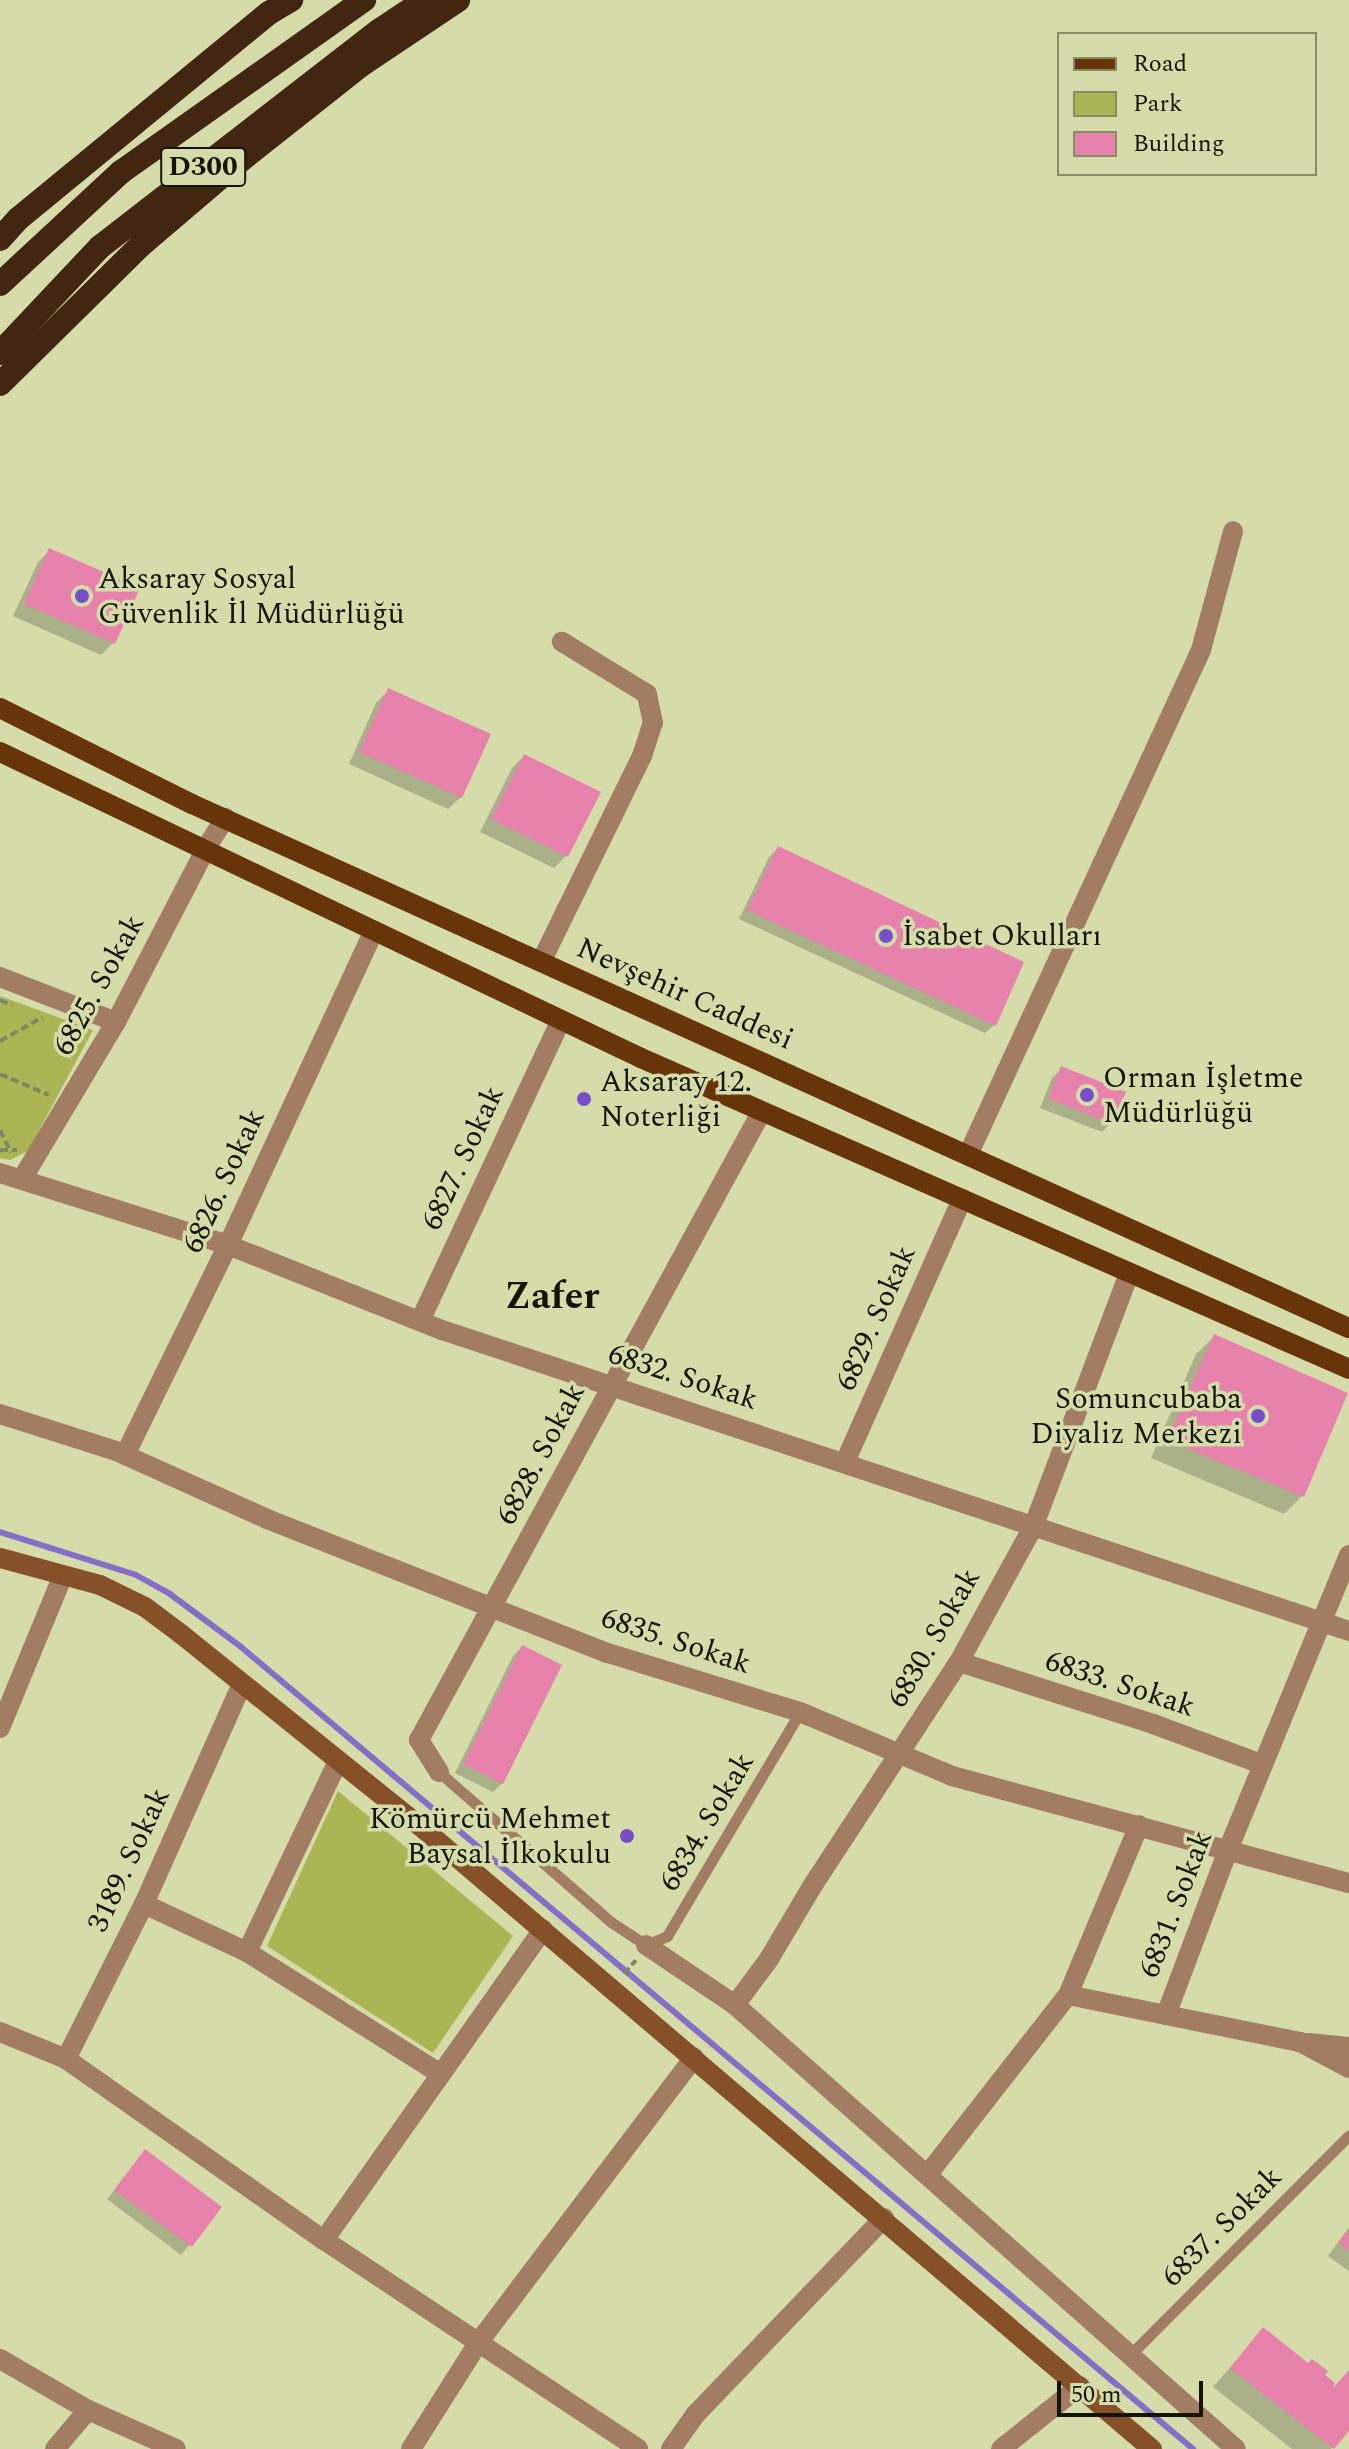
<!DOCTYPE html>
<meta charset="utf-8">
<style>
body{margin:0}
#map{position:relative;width:1349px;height:2449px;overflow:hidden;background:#d5dcaa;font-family:Spectral,serif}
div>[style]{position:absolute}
.green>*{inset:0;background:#abb554}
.shadow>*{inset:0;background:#0003}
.stream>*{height:6px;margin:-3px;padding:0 3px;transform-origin:3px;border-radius:3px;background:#856ec6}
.building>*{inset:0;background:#e782ad}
.path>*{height:4px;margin-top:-2px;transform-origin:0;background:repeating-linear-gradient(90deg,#818662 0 8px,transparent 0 12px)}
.lane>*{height:11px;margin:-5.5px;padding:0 5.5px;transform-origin:5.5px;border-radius:5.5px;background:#a27c63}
.street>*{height:20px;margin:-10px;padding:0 10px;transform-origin:10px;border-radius:10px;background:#a27c63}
.secondary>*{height:20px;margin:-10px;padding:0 10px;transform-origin:10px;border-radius:10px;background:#865029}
.primary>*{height:20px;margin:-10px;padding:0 10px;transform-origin:10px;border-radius:10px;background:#683409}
.highway>*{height:24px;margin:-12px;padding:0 12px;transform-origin:12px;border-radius:12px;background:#422612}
.dots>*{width:22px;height:22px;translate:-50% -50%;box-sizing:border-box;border:4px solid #d5dcaa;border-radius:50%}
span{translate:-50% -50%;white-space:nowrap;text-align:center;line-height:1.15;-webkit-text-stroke:7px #d5dcaa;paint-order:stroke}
.shield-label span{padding:2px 6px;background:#d5dcaa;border:2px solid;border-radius:6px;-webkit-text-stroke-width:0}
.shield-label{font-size:28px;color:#131504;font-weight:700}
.poi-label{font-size:30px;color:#131504}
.left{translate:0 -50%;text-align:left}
.right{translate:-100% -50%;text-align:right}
.street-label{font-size:30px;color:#131504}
.district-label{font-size:38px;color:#131504;font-weight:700}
.legend{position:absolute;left:1057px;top:32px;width:260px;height:144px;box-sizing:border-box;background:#d5dcaa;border:2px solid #878c68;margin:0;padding:10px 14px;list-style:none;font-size:24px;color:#131504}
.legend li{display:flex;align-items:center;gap:16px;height:40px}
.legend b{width:40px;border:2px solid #878c68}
.scale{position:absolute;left:1057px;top:2381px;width:146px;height:36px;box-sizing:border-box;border:4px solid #131504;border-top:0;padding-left:10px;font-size:24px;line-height:28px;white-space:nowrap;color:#131504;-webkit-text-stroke:6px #d5dcaa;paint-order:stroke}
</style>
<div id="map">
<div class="green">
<div style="clip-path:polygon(0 996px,93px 1030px,28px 1151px,10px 1160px,0 1158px)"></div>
<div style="clip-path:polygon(338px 1791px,513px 1936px,433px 2053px,267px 1946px)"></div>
</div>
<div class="shadow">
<div style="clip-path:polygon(50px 550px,113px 643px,101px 655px,13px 616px,38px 562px)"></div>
<div style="clip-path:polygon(388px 691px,461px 797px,448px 809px,349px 764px,376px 703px)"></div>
<div style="clip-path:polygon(524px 756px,598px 793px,566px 856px,554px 868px,480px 832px,512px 768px)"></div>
<div style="clip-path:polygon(778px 848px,994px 1025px,985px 1033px,739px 919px,769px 857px)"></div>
<div style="clip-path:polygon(1061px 1069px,1111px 1123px,1102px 1132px,1040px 1108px,1052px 1078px)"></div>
<div style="clip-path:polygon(1215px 1336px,1302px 1496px,1284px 1514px,1151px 1458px,1196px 1354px)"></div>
<div style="clip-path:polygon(522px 1647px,502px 1783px,493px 1792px,455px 1773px,513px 1656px)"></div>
<div style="clip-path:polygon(145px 2151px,220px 2207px,181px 2255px,107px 2199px)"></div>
<div style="clip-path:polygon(1349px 2227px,1349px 2271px,1328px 2256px)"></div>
<div style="clip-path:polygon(1263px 2330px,1322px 2375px,1332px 2391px,1349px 2371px,1349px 2428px,1331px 2449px,1292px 2449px,1213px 2387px)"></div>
</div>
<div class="stream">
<div style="left:0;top:1532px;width:143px;rotate:17.5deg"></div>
<div style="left:136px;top:1575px;width:39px;rotate:29deg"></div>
<div style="left:170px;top:1594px;width:89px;rotate:36.7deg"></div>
<div style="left:241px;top:1647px;width:1245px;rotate:40.11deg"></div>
</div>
<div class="building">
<div style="clip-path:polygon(49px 548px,140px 588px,115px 644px,24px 604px)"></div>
<div style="clip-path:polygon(388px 688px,491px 734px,462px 798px,359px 752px)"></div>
<div style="clip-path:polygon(524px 754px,601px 792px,568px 857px,491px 819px)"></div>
<div style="clip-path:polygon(778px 846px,1024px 962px,996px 1026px,747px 910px)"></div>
<div style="clip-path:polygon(1061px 1066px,1126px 1092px,1113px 1124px,1048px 1099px)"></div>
<div style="clip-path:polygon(1214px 1334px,1348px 1393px,1304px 1497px,1167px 1440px)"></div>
<div style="clip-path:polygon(522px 1645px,562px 1665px,503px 1784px,463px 1764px)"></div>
<div style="clip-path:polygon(145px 2149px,222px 2207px,192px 2247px,114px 2190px)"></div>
<div style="clip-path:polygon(1349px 2229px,1349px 2251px,1339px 2243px)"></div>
<div style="clip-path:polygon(1263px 2327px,1308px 2363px,1312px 2359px,1328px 2371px,1325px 2375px,1335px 2383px,1333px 2388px,1349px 2370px,1349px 2431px,1334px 2449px,1230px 2368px)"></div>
</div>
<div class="path">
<div style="left:0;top:1000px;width:13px;rotate:23deg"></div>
<div style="left:0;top:1041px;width:49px;rotate:-29.2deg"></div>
<div style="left:0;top:1074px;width:53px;rotate:23.2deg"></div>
<div style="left:0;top:1130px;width:25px;rotate:64deg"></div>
<div style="left:0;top:1150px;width:17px"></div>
<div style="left:624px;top:1974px;width:18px;rotate:-49deg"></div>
</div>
<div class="lane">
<div style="left:439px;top:1772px;width:228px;rotate:41.1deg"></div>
<div style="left:611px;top:1922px;width:42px;rotate:33.3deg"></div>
<div style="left:646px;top:1945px;width:23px;rotate:-23deg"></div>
<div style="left:667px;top:1936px;width:261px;rotate:-59.3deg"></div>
<div style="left:1130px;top:2355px;width:310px;rotate:-45.1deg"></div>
</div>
<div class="street">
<div style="left:541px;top:962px;width:229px;rotate:-63.9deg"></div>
<div style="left:642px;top:756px;width:35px;rotate:-72deg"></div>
<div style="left:653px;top:723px;width:30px;rotate:-102deg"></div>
<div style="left:647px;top:694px;width:100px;rotate:-148.5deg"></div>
<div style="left:0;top:977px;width:124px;rotate:21.2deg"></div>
<div style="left:968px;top:1155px;width:556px;rotate:-65.23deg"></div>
<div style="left:1201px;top:650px;width:123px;rotate:-74.9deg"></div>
<div style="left:0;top:1173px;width:239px;rotate:17.5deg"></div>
<div style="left:228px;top:1245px;width:230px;rotate:21.7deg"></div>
<div style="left:442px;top:1330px;width:956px;rotate:18.36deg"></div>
<div style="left:22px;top:1179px;width:183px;rotate:-59.1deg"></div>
<div style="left:116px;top:1022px;width:194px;rotate:-62.6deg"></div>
<div style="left:205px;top:850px;width:38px;rotate:-58deg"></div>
<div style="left:420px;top:1321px;width:332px;rotate:-64.9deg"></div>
<div style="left:0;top:1414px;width:122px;rotate:17.7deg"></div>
<div style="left:116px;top:1451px;width:166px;rotate:24.2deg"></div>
<div style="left:267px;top:1519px;width:366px;rotate:21.5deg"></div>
<div style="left:608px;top:1653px;width:201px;rotate:17.1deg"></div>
<div style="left:800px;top:1712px;width:165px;rotate:22.8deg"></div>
<div style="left:952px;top:1776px;width:411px;rotate:15.1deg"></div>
<div style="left:125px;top:1455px;width:234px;rotate:-63.9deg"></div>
<div style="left:228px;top:1245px;width:346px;rotate:-65.1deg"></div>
<div style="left:845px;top:1462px;width:288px;rotate:-66deg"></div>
<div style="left:959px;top:1662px;width:204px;rotate:17.7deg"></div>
<div style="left:1153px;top:1724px;width:116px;rotate:20.2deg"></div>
<div style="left:0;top:1728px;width:165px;rotate:-67.6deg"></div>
<div style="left:439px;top:1772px;width:38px;rotate:-122deg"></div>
<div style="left:419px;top:1740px;width:716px;rotate:-61.4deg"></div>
<div style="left:144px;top:1904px;width:114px;rotate:25deg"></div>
<div style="left:247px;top:1952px;width:229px;rotate:32.2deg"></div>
<div style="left:646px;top:1945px;width:107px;rotate:34deg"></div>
<div style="left:735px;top:2005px;width:669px;rotate:41.55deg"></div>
<div style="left:247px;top:1952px;width:212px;rotate:-64.5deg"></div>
<div style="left:1068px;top:1995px;width:184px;rotate:-67.3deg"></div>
<div style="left:735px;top:2005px;width:57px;rotate:-53.5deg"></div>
<div style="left:769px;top:1959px;width:86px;rotate:-59.3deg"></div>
<div style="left:813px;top:1885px;width:267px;rotate:-56.8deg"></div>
<div style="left:959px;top:1662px;width:156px;rotate:-61.3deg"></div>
<div style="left:1034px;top:1525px;width:269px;rotate:-69.3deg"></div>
<div style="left:1166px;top:2015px;width:137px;rotate:11.4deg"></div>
<div style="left:1300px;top:2042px;width:55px;rotate:28deg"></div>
<div style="left:0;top:2032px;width:71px;rotate:22.2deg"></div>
<div style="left:66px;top:2059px;width:315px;rotate:35.1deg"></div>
<div style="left:324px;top:2240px;width:377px;rotate:33.6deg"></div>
<div style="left:1309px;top:2043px;width:40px;rotate:5.7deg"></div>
<div style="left:66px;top:2059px;width:174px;rotate:-63.3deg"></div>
<div style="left:144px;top:1904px;width:241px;rotate:-66deg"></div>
<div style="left:928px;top:2174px;width:227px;rotate:-52deg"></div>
<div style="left:1068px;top:1995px;width:100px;rotate:11.5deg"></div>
<div style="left:1166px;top:2015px;width:176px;rotate:-69.4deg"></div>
<div style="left:1228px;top:1850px;width:319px;rotate:-67.7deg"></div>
<div style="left:324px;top:2240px;width:380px;rotate:-54.8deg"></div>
<div style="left:0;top:2359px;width:102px;rotate:30.1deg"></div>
<div style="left:88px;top:2410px;width:96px;rotate:23.9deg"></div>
<div style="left:55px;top:2449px;width:51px;rotate:-49.8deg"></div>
<div style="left:411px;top:2449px;width:125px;rotate:-57.7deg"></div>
<div style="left:478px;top:2343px;width:358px;rotate:-52.9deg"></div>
<div style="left:671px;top:2449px;width:42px;rotate:-54.8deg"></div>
<div style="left:695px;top:2415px;width:273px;rotate:-46.2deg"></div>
<div style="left:1001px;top:2449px;width:101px;rotate:-38.6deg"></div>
</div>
<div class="secondary">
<div style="left:0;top:1558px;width:104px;rotate:15.1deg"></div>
<div style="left:100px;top:1585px;width:50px;rotate:26.1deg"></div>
<div style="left:145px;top:1607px;width:45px;rotate:36.9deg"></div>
<div style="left:181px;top:1634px;width:316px;rotate:38.8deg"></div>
<div style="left:427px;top:1832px;width:952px;rotate:40.4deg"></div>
</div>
<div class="primary">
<div style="left:0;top:708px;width:215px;rotate:26.6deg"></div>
<div style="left:192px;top:804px;width:1270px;rotate:24.37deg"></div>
<div style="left:0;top:752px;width:710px;rotate:25.52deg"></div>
<div style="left:641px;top:1058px;width:773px;rotate:23.71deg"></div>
</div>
<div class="highway">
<div style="left:0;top:239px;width:27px;rotate:-48deg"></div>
<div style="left:18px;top:219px;width:325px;rotate:-39.4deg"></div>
<div style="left:269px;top:13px;width:26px;rotate:-31deg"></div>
<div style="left:0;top:284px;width:165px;rotate:-42.8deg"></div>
<div style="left:121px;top:172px;width:298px;rotate:-35.3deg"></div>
<div style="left:0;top:353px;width:146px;rotate:-46.7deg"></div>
<div style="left:100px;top:247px;width:354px;rotate:-37.8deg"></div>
<div style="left:380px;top:30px;width:54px;rotate:-33.7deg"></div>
<div style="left:0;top:384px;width:197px;rotate:-44.6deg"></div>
<div style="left:140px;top:246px;width:126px;rotate:-40.5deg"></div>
<div style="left:236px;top:164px;width:159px;rotate:-38.4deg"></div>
<div style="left:361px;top:65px;width:117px;rotate:-33.8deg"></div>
</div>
<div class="dots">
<div style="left:82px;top:596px;background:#764fc8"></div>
<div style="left:886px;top:936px;background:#764fc8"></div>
<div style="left:1087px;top:1095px;background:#764fc8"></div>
<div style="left:584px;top:1099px;background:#764fc8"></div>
<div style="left:1258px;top:1416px;background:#764fc8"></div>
<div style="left:627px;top:1836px;background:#764fc8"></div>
</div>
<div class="shield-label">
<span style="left:203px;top:167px">D300</span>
</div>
<div class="poi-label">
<span class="left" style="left:98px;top:596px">Aksaray Sosyal<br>Güvenlik İl Müdürlüğü</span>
<span class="left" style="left:902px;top:936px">İsabet Okulları</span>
<span class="left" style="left:1103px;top:1095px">Orman İşletme<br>Müdürlüğü</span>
<span class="left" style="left:600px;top:1099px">Aksaray 12.<br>Noterliği</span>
<span class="right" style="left:1242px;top:1416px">Somuncubaba<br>Diyaliz Merkezi</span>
<span class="right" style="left:611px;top:1836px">Kömürcü Mehmet<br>Baysal İlkokulu</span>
</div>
<div class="street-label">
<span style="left:99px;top:985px;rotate:-61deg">6825. Sokak</span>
<span style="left:685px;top:994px;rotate:24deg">Nevşehir Caddesi</span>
<span style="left:463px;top:1158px;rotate:-65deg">6827. Sokak</span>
<span style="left:224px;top:1181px;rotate:-65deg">6826. Sokak</span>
<span style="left:876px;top:1318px;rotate:-66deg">6829. Sokak</span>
<span style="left:683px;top:1377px;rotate:18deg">6832. Sokak</span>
<span style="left:541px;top:1454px;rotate:-62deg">6828. Sokak</span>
<span style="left:934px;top:1638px;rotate:-60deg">6830. Sokak</span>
<span style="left:676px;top:1641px;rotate:18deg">6835. Sokak</span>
<span style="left:1120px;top:1684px;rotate:18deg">6833. Sokak</span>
<span style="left:707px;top:1822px;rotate:-59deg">6834. Sokak</span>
<span style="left:129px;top:1860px;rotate:-65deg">3189. Sokak</span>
<span style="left:1176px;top:1904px;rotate:-69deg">6831. Sokak</span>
<span style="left:1222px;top:2227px;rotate:-45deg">6837. Sokak</span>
</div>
<div class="district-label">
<span style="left:552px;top:1298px">Zafer</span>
</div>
<ul class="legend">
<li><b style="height:10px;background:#683409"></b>Road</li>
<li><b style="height:22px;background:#abb554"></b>Park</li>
<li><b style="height:22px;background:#e782ad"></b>Building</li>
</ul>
<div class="scale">50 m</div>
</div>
